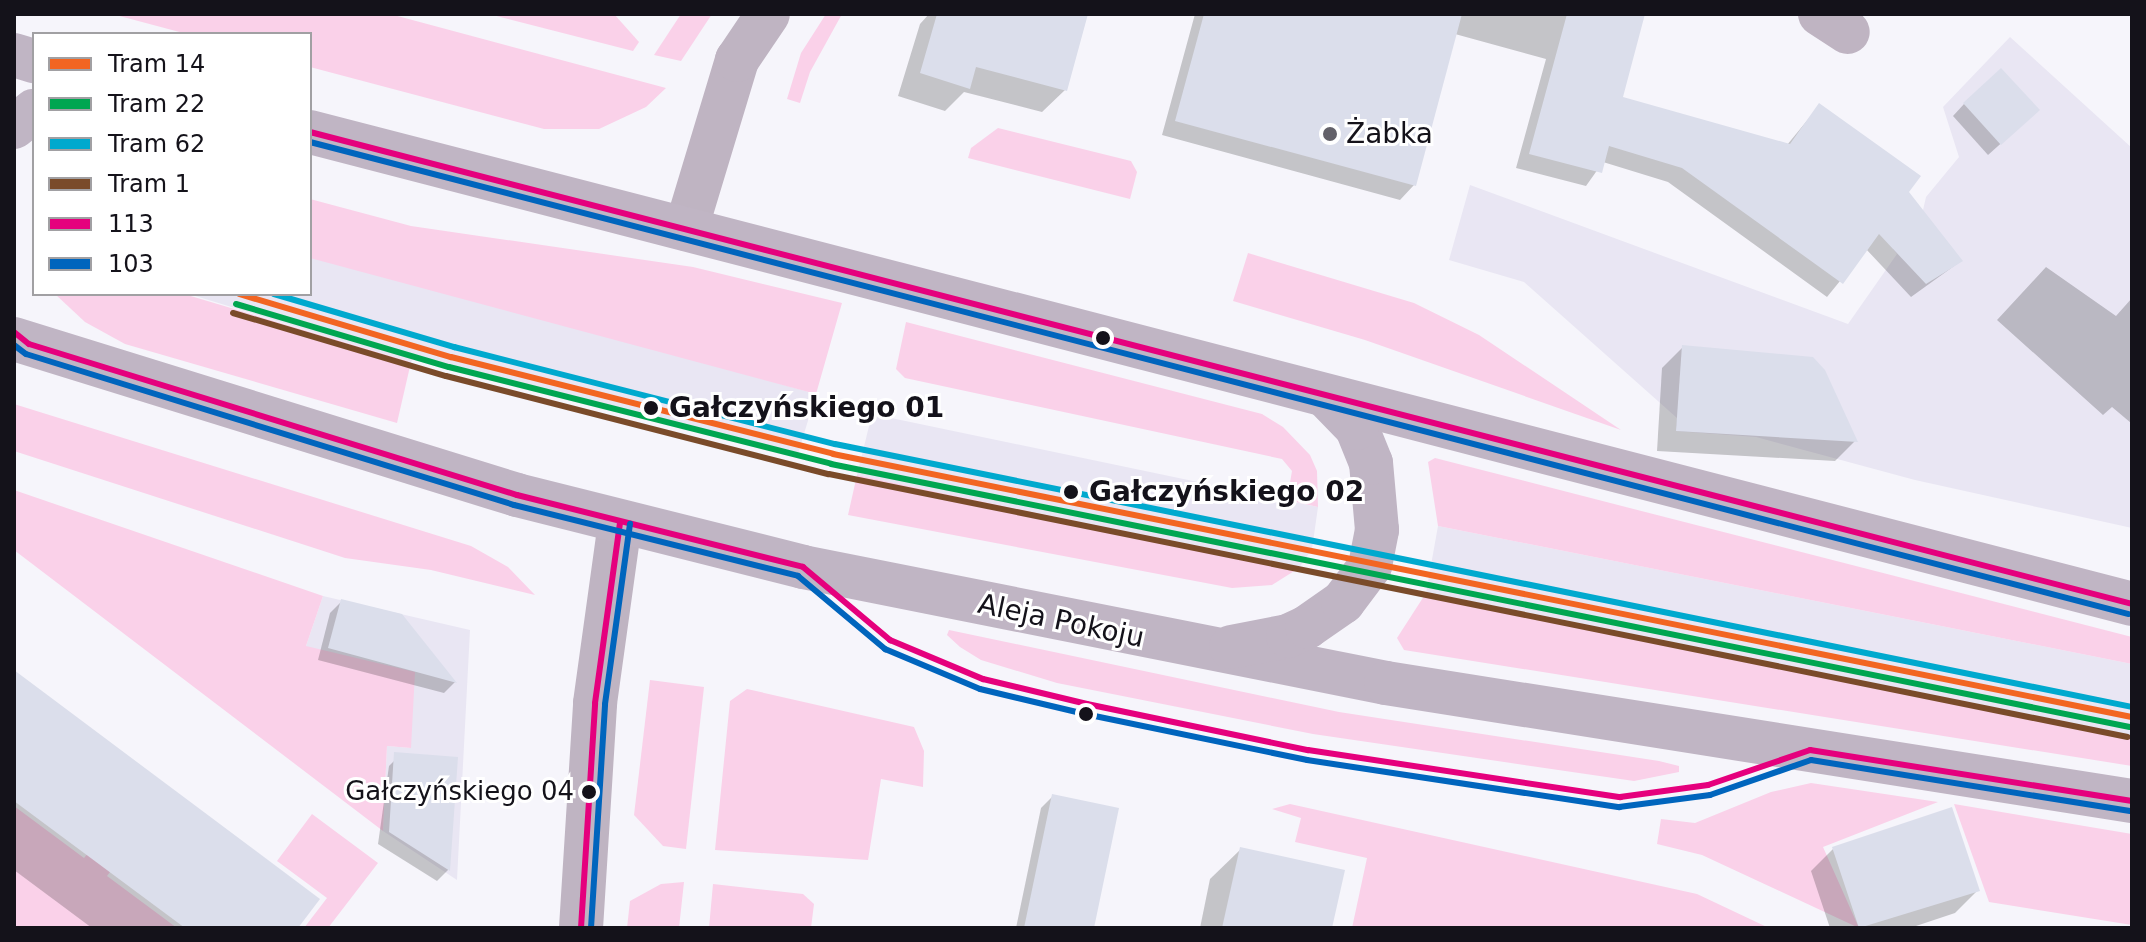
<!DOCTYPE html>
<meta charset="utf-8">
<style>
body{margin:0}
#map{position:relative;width:2146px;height:942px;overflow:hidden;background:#f6f5fb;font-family:"DejaVu Sans",sans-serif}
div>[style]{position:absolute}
.built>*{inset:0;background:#e9e6f3}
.green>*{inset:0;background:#fad1e9}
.shadow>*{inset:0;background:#0003}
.building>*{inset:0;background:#dbdeeb}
.minor>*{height:44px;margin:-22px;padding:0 22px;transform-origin:22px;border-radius:22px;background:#bfb4c2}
.major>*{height:44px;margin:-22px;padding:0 22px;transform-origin:22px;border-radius:22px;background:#c0b5c4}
.bus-1>*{height:6px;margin:-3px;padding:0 3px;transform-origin:3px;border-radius:3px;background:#e5007d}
.bus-2>*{height:6px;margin:-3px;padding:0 3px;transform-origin:3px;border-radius:3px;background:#0065bd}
.tram-1>*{height:6px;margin:-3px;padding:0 3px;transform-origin:3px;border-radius:3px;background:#f26522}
.tram-2>*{height:6px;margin:-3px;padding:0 3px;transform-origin:3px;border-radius:3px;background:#00a651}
.tram-3>*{height:6px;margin:-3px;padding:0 3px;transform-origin:3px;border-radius:3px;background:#00a9ce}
.tram-4>*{height:6px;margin:-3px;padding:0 3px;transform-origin:3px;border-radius:3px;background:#7a4b2a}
.dots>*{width:22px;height:22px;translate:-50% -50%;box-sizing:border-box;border:4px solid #fff;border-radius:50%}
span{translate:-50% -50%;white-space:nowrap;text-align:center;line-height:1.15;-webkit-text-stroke:6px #fff;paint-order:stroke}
.bus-label{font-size:26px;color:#14121a}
.right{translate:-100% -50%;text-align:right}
.poi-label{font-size:28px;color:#14121a}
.left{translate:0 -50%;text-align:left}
.stop-label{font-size:28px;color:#14121a;font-weight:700}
.street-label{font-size:28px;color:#14121a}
.frame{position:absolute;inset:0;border:16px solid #14121a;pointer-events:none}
.legend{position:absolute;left:32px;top:32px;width:280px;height:264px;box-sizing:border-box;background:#fff;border:2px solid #a1a0a3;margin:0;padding:10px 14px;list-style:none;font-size:24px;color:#14121a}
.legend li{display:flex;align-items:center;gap:16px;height:40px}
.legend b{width:40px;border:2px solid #a1a0a3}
</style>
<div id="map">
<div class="built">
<div style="clip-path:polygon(2010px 37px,2132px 148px,2132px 528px,1915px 480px,1756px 437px,1676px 431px,1677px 418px,1524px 282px,1449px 260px,1470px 185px,1848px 324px,1897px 254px,1893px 249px,1923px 210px,1926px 197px,1959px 157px,1943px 107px)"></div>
<div style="clip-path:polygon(310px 252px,816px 394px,797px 457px,414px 357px,411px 362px,189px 294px,310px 294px)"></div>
<div style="clip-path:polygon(872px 414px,1318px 507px,1312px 549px,1299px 568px,857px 475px)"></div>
<div style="clip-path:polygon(1438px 526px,2132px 664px,2132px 736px,1426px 593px)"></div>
<div style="clip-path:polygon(323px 596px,470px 630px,457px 880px,383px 831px,387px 746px,411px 748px,306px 646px)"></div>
</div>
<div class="green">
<div style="clip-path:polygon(112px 14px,390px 14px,666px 88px,646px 107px,599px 129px,544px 129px,310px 67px,310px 34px,187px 34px)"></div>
<div style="clip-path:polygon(489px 14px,614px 14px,639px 42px,633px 51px)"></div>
<div style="clip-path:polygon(681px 14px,712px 14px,681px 61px,654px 55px)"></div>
<div style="clip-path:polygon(826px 14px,842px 14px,810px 72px,800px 103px,787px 99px,801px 53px)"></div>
<div style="clip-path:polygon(998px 128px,1131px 161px,1137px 172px,1130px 199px,968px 158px,971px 148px)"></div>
<div style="clip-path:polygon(310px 199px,411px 226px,693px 267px,842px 303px,816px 394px,310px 258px)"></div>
<div style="clip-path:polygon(1248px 253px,1414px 303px,1479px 335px,1621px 430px,1365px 340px,1233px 301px)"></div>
<div style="clip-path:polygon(55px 294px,184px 294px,411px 362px,397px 423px,125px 344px,85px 322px)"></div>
<div style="clip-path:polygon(906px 322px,1262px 414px,1283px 427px,1310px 455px,1317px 471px,1318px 507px,1287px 500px,1292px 471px,1282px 459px,905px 378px,896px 369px)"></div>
<div style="clip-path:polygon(14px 404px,471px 546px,508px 567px,535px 595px,431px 570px,345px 558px,14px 451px)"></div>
<div style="clip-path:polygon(1435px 458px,2132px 637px,2132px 664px,1438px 526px,1428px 462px)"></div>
<div style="clip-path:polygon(857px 475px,1299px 568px,1272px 585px,1232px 588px,848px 515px)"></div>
<div style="clip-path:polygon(14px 490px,323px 596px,306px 646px,415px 672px,411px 748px,387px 746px,383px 831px,14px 550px)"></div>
<div style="clip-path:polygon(1426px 593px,2132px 736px,2132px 766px,1404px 650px,1397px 638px)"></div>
<div style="clip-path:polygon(949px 630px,1339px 712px,1659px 761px,1679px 766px,1679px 772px,1634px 781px,1313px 734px,1057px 683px,981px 660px,960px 647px,947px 635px)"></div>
<div style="clip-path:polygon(650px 680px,704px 687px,686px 849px,663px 846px,634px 815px)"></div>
<div style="clip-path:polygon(747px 689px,914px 727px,924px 751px,923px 787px,881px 779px,868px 860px,715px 850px,730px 701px)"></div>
<div style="clip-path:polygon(1811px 783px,1938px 802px,1823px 847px,1859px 928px,1702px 855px,1657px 844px,1661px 819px,1695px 823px,1771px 792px)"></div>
<div style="clip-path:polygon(1290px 804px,1697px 894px,1769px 928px,1352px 928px,1367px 858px,1295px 842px,1301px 818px,1272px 809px)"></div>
<div style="clip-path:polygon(1954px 804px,2132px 834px,2132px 925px,1989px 902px)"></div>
<div style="clip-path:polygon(14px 806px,84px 858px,90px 851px,113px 868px,107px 876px,177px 928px,14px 928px)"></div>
<div style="clip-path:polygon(312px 814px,378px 863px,328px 928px,304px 928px,327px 898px,277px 861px)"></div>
<div style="clip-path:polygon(684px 882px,679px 928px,627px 928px,630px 901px,661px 884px)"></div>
<div style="clip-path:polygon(713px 884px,803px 894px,814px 904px,811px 928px,709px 928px)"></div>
</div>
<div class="shadow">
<div style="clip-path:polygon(929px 14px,1086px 14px,1065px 90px,1042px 112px,964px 92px,945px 111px,898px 96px,920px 24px)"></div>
<div style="clip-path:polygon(1195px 14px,1643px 14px,1620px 98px,1787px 145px,1819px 106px,1907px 192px,1961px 261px,1911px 297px,1866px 249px,1827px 297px,1668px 182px,1603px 162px,1586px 186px,1516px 168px,1546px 59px,1455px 34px,1414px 185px,1400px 200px,1162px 135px)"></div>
<div style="clip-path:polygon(1964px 104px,2026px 121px,1988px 155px,1953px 116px)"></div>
<div style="clip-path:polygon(2046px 267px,2116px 316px,2132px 298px,2131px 423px,2112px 407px,2103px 415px,1997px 320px)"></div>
<div style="clip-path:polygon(1683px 347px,1855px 441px,1835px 461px,1657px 451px,1662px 368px)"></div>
<div style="clip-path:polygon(342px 601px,401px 616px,455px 682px,444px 693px,318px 660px,330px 613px)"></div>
<div style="clip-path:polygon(14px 673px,296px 928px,92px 928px,14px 870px)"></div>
<div style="clip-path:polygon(401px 754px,456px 759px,448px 870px,437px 881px,378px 844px,389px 766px)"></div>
<div style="clip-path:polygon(1053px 796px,1092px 928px,1016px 928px,1041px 808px)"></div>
<div style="clip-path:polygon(1241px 849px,1330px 928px,1200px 928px,1210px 879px)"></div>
<div style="clip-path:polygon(1833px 849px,1978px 890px,1955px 913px,1910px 928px,1830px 928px,1811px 871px)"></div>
</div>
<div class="building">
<div style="clip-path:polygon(937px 14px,1088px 14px,1067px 91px,976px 67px,970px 89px,920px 73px)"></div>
<div style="clip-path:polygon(1204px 14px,1462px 14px,1416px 186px,1175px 121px)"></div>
<div style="clip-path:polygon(1567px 14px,1645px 14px,1623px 97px,1790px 144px,1819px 103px,1921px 176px,1909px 192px,1963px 261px,1926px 284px,1879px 234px,1843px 284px,1682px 168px,1609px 146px,1602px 173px,1529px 154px)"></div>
<div style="clip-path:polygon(2001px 68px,2040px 110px,2001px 145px,1963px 103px)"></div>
<div style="clip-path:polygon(1682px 345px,1813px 357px,1825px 370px,1858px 442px,1676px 431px)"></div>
<div style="clip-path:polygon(341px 599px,402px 614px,457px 683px,328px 648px)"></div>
<div style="clip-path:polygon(14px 670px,320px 899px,298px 928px,185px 928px,14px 801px)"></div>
<div style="clip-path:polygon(394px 752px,458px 757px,450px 871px,389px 832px)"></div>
<div style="clip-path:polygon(1052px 794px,1119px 808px,1094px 928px,1024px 928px)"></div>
<div style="clip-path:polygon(1952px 807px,1980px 891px,1859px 928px,1832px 847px)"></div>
<div style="clip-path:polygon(1240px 847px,1345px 870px,1332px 928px,1222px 928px)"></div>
</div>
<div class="minor">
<div style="left:1820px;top:14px;width:33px;rotate:33deg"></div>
<div style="left:686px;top:229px;width:177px;rotate:-73.2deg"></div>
<div style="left:737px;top:60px;width:55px;rotate:-56deg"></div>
<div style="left:581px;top:928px;width:225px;rotate:-86.4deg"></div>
<div style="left:595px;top:703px;width:182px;rotate:-82.1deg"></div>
</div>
<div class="major">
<div style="left:14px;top:55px;width:21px;rotate:17deg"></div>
<div style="left:14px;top:127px;width:26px;rotate:-39deg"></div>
<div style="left:310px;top:132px;width:1882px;rotate:14.52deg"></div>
<div style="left:14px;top:339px;width:527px;rotate:17.23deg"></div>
<div style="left:517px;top:495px;width:295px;rotate:14.1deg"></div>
<div style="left:803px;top:567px;width:594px;rotate:11.25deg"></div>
<div style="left:1386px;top:683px;width:755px;rotate:8.99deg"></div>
<div style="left:1231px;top:647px;width:58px;rotate:-10.9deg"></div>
<div style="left:1288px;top:636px;width:21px;rotate:-25deg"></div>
<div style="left:1307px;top:627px;width:44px;rotate:-34.8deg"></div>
<div style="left:1343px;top:602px;width:45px;rotate:-53.1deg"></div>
<div style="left:1370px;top:566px;width:37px;rotate:-79deg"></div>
<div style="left:1377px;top:530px;width:67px;rotate:-95.1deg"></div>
<div style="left:1371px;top:463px;width:38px;rotate:-112deg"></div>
<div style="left:1357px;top:428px;width:45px;rotate:-134.1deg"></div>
</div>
<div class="bus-1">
<div style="left:310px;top:132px;width:1882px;rotate:14.52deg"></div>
<div style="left:14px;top:332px;width:19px;rotate:39deg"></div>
<div style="left:29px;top:344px;width:511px;rotate:17.19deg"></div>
<div style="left:517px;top:495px;width:295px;rotate:14.1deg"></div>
<div style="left:803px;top:567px;width:114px;rotate:40deg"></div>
<div style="left:890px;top:640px;width:101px;rotate:22.8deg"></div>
<div style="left:983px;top:679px;width:107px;rotate:13.5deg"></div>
<div style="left:1087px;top:704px;width:226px;rotate:11.8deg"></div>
<div style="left:1308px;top:750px;width:316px;rotate:8.6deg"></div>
<div style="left:1620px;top:797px;width:89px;rotate:-7.8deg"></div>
<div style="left:1708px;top:785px;width:108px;rotate:-18.9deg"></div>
<div style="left:1810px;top:750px;width:326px;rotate:9deg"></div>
<div style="left:581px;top:928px;width:225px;rotate:-86.4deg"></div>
<div style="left:595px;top:703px;width:182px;rotate:-82.1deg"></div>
</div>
<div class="bus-2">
<div style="left:310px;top:142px;width:1879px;rotate:14.55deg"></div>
<div style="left:14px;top:345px;width:15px;rotate:37deg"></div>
<div style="left:26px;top:354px;width:511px;rotate:17.19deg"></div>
<div style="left:514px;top:505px;width:293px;rotate:14deg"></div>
<div style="left:798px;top:576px;width:114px;rotate:40deg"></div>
<div style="left:885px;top:649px;width:103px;rotate:22.8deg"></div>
<div style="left:980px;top:689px;width:108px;rotate:13.4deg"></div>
<div style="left:1085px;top:714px;width:227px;rotate:11.7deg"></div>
<div style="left:1307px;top:760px;width:316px;rotate:8.6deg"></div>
<div style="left:1619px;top:807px;width:92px;rotate:-7.5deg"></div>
<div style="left:1710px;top:795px;width:107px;rotate:-19.1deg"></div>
<div style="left:1811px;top:760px;width:323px;rotate:9.1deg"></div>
<div style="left:591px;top:928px;width:224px;rotate:-86.4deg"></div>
<div style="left:605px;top:704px;width:182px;rotate:-82.1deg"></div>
</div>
<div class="tram-1">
<div style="left:239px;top:294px;width:221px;rotate:16.6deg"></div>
<div style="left:451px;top:357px;width:394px;rotate:14.2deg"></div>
<div style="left:833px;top:454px;width:1325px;rotate:11.45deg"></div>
</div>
<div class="tram-2">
<div style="left:236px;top:304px;width:222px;rotate:16.5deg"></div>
<div style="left:449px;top:367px;width:394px;rotate:14.2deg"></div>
<div style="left:831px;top:464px;width:1325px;rotate:11.45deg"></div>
</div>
<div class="tram-3">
<div style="left:274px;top:294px;width:188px;rotate:16.4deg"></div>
<div style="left:454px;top:347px;width:393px;rotate:14.3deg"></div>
<div style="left:835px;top:444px;width:1323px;rotate:11.46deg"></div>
</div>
<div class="tram-4">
<div style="left:233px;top:313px;width:222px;rotate:16.5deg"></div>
<div style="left:446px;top:376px;width:395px;rotate:14.4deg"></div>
<div style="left:829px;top:474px;width:1325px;rotate:11.45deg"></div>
</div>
<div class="dots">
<div style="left:1330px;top:134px;background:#636169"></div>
<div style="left:1103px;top:338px;background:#14121a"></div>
<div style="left:651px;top:408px;background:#14121a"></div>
<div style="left:1071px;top:492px;background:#14121a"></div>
<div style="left:1086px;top:714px;background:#14121a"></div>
<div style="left:589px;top:792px;background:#14121a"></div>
</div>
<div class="bus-label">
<span class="right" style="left:574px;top:792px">Gałczyńskiego 04</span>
</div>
<div class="poi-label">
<span class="left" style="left:1346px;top:134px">Żabka</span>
</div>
<div class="stop-label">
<span class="left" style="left:669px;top:408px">Gałczyńskiego 01</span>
<span class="left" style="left:1089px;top:492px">Gałczyńskiego 02</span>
</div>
<div class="street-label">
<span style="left:1061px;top:621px;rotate:12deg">Aleja Pokoju</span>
</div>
<div class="frame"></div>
<ul class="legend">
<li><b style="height:10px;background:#f26522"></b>Tram 14</li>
<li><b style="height:10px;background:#00a651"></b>Tram 22</li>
<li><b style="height:10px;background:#00a9ce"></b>Tram 62</li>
<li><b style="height:10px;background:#7a4b2a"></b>Tram 1</li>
<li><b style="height:10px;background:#e5007d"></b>113</li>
<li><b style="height:10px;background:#0065bd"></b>103</li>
</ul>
</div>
